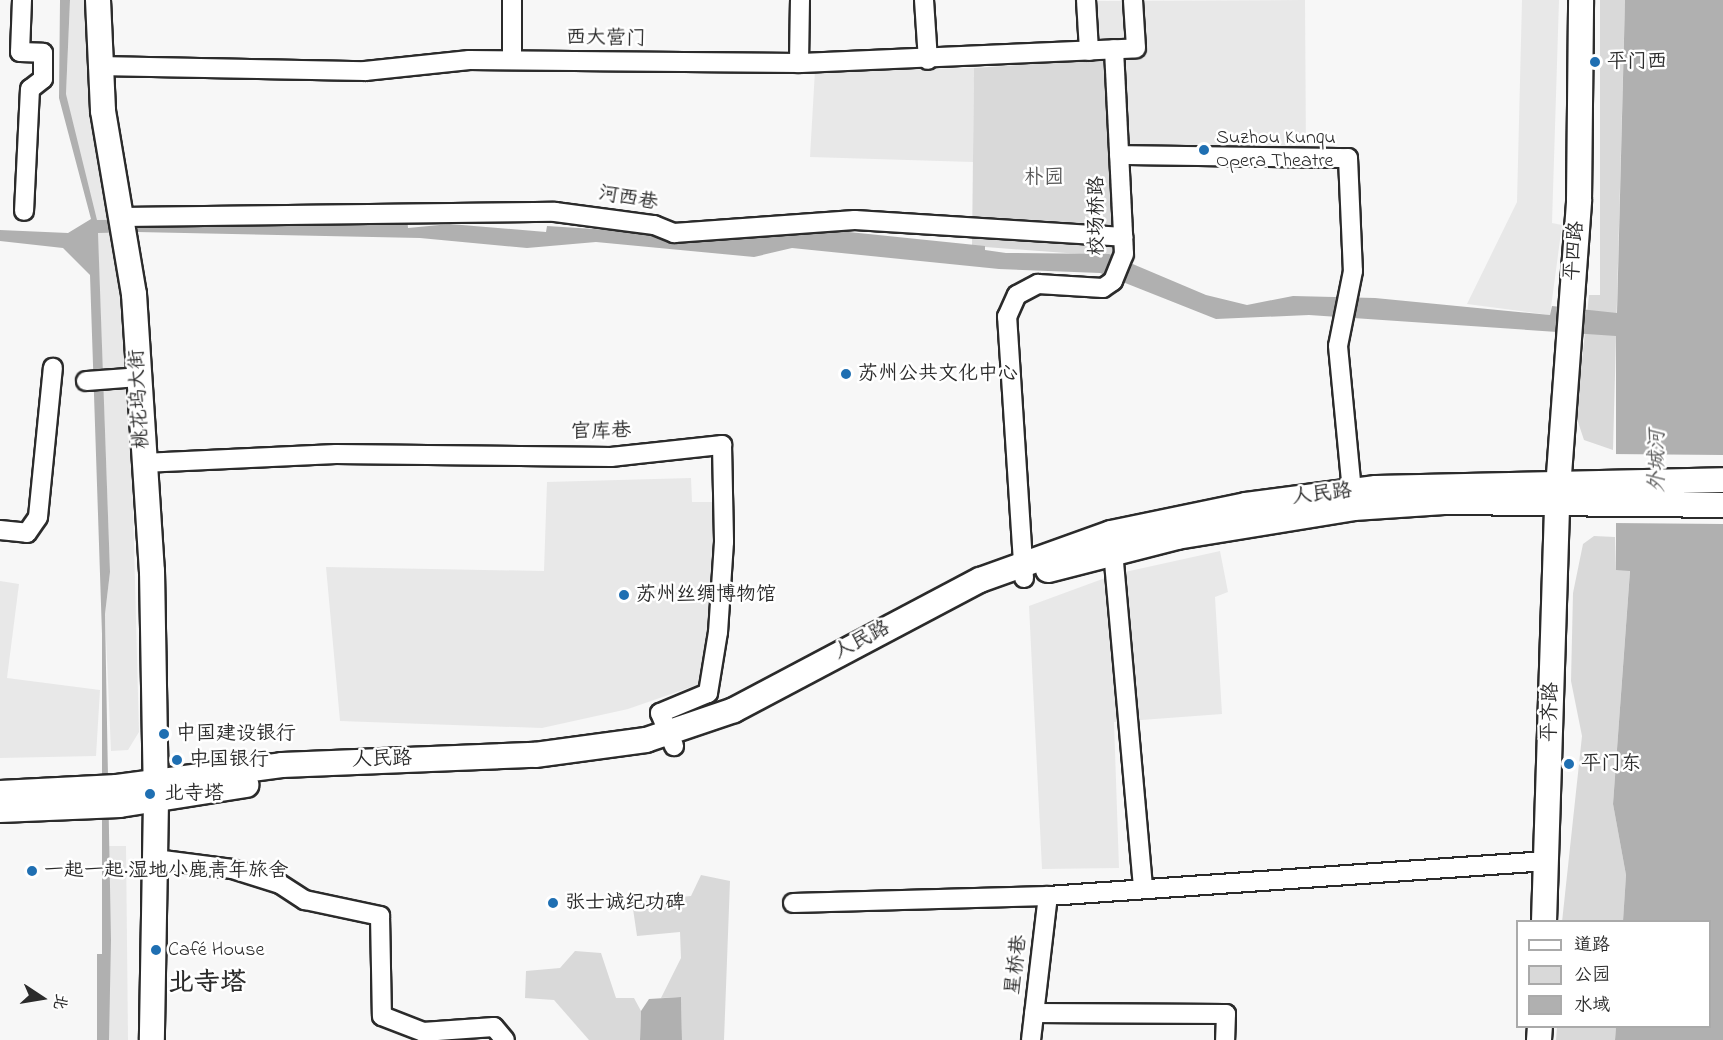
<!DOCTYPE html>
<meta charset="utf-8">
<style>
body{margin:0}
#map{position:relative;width:1723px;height:1040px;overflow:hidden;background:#f7f7f7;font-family:"Indie Flower","LXGW WenKai TC",sans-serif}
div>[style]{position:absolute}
.built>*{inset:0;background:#e8e8e8}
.green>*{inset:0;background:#d9d9d9}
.water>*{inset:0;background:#b0b0b0}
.pier>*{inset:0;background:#f7f7f7}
.roads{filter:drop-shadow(2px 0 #2b2b2b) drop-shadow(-2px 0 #2b2b2b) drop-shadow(0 2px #2b2b2b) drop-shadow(0 -2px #2b2b2b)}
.minor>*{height:18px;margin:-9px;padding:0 9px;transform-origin:9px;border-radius:9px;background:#fff}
.major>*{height:24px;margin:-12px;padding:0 12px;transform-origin:12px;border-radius:12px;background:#fff}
.dots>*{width:16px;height:16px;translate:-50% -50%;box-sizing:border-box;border:3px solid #fff;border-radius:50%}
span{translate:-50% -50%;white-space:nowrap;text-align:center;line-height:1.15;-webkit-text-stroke:5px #fff;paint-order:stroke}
.street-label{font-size:20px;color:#2b2b2b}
.poi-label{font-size:20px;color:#2b2b2b}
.left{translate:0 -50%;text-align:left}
.park-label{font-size:20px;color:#565656}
.water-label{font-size:21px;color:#5a5a5a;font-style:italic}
.district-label{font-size:26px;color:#2b2b2b;font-weight:700}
.legend{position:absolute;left:1516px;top:920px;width:195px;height:108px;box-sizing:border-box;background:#fff;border:2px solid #aaa;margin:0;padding:8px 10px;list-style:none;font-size:18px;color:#2b2b2b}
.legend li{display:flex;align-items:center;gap:12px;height:30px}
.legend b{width:30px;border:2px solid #aaa}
.north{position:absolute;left:12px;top:968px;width:60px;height:60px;-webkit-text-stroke:4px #fff;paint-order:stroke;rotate:102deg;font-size:16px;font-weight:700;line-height:24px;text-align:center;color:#2b2b2b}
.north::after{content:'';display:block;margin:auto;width:21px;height:27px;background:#2b2b2b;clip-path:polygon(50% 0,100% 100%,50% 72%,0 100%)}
</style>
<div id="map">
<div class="built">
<div style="clip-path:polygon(70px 0,91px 0,130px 394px,139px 732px,128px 750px,111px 751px,105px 614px,110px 572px,98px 241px,66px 94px)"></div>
<div style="clip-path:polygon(1305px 0,1306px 156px,1127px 159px,1121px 42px,1080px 43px,1078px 1px)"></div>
<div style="clip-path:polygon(1522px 0,1559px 0,1552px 223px,1562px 225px,1550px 315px,1467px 304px,1517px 202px)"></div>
<div style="clip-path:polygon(974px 68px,973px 162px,810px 157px,815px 70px)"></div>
<div style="clip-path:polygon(691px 478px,692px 502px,719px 502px,711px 651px,720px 677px,628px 709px,542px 728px,340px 721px,326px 567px,544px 571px,547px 482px)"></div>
<div style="clip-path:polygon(1220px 551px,1228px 592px,1215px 597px,1222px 714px,1114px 722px,1119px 868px,1042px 869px,1029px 606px,1116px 574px)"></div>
<div style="clip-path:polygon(0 581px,19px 584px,7px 678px,100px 690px,96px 756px,0 758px)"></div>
<div style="clip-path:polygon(109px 846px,126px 846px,128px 1040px,109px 1040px)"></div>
</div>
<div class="green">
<div style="clip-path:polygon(1600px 0,1625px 0,1613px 450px,1584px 440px,1576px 416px,1589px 295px,1600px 295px)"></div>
<div style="clip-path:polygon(1111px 59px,1120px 257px,972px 246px,974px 68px)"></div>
<div style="clip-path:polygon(1594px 536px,1615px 537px,1616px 570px,1630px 570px,1613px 804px,1626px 875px,1623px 921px,1562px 922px,1582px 736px,1571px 681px,1573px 593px,1583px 544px)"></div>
<div style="clip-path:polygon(701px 875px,730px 881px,724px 1040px,682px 1040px,681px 997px,661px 998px,681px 958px,680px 932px,637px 936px,632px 902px,691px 896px)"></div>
<div style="clip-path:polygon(575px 951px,601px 953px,616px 998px,634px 998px,641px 1011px,640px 1040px,589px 1040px,554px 1000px,525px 998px,526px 971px,560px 968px)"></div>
<div style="clip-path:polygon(1557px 1027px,1616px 1027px,1615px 1040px,1556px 1040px)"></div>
</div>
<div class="water">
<div style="clip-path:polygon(60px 0,70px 0,66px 94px,97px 220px,407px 217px,408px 228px,450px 224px,546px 232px,547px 226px,735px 238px,810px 228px,985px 246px,985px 250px,1006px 253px,1109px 254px,1206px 295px,1247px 305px,1293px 296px,1375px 298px,1550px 315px,1552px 306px,1617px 313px,1625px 0,1723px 0,1723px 1040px,1615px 1040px,1616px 1027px,1710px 1026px,1710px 922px,1623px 921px,1626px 875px,1613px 804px,1630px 571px,1616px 570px,1616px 336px,1309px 315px,1216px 319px,1100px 273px,999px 269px,792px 248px,754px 257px,596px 242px,527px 248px,420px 238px,137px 232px,98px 233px,110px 572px,105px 614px,111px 940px,109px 1040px,97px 1040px,97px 954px,102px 954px,102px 634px,90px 275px,63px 248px,0 241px,0 230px,68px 233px,91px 219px,59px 98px)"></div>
<div style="clip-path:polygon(681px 997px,682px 1040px,640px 1040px,641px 1011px,649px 999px)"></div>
</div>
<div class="pier">
<div style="clip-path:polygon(1610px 454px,1723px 455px,1723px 524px,1612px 523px)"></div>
</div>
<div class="roads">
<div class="minor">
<div style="left:22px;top:0;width:52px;rotate:92.2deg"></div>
<div style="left:20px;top:52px;width:23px;rotate:2deg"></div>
<div style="left:43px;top:53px;width:26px;rotate:90deg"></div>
<div style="left:43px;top:79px;width:16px;rotate:142deg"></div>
<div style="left:30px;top:89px;width:122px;rotate:92.8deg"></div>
<div style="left:924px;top:0;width:60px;rotate:86.2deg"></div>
<div style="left:1086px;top:0;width:51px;rotate:86.6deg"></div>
<div style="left:512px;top:60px;width:60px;rotate:-90deg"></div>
<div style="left:799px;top:63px;width:63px;rotate:-89.1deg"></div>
<div style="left:98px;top:66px;width:267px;rotate:1.1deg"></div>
<div style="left:365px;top:71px;width:105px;rotate:-6deg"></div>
<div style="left:469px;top:60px;width:330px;rotate:0.5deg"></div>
<div style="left:799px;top:63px;width:337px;rotate:-2.5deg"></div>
<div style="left:1136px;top:48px;width:48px;rotate:-93.6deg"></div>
<div style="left:1119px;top:155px;width:229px;rotate:0.8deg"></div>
<div style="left:1348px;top:158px;width:113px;rotate:87.5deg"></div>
<div style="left:1353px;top:271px;width:76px;rotate:101.3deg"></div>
<div style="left:1338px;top:346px;width:146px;rotate:84.5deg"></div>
<div style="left:122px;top:217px;width:433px;rotate:-0.7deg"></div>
<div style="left:555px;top:212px;width:100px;rotate:7.5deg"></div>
<div style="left:654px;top:225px;width:22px;rotate:22deg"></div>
<div style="left:674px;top:233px;width:181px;rotate:-4.1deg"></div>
<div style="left:855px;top:220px;width:269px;rotate:3.6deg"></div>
<div style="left:86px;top:381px;width:53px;rotate:-4.3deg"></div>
<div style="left:143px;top:463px;width:193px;rotate:-2.7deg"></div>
<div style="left:336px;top:454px;width:275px;rotate:0.6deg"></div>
<div style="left:611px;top:457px;width:112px;rotate:-6.2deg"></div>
<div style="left:722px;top:445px;width:97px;rotate:88.8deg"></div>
<div style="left:724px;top:542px;width:90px;rotate:93.8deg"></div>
<div style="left:718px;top:632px;width:62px;rotate:99.3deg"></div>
<div style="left:708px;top:693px;width:52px;rotate:157.4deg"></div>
<div style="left:660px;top:713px;width:36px;rotate:67deg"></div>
<div style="left:0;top:530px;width:27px;rotate:6deg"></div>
<div style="left:27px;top:533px;width:19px;rotate:-55deg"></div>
<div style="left:38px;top:517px;width:150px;rotate:-84.3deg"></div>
<div style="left:1113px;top:551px;width:339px;rotate:84.9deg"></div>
<div style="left:1024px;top:578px;width:262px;rotate:-93.7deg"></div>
<div style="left:1007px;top:317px;width:24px;rotate:-66deg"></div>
<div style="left:1017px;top:295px;width:24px;rotate:-28deg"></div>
<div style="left:1038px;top:284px;width:65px;rotate:3.5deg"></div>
<div style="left:1103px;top:288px;width:12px;rotate:-35deg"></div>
<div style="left:1113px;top:281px;width:29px;rotate:-68deg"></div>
<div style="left:1124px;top:254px;width:205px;rotate:-92.8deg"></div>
<div style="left:155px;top:859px;width:78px;rotate:7.4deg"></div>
<div style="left:232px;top:869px;width:50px;rotate:17.4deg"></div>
<div style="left:280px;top:884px;width:30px;rotate:33deg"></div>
<div style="left:305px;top:900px;width:77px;rotate:12deg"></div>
<div style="left:380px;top:916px;width:100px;rotate:88.9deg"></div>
<div style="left:382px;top:1016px;width:44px;rotate:21.3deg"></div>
<div style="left:423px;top:1032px;width:71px;rotate:-4deg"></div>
<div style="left:494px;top:1027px;width:17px;rotate:50deg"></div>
<div style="left:793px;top:903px;width:255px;rotate:-1.6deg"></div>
<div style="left:1048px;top:896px;width:500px;rotate:-4.01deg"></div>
<div style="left:1034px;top:1013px;width:192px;rotate:0.3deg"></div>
<div style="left:1226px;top:1014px;width:26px;rotate:92deg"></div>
<div style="left:1031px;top:1040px;width:145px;rotate:-83.3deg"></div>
</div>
<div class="major">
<div style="left:98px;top:0;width:111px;rotate:87.4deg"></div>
<div style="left:103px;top:111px;width:186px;rotate:80.4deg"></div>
<div style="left:134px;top:294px;width:278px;rotate:86.3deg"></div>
<div style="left:152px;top:571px;width:230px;rotate:89deg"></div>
<div style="left:156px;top:801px;width:239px;rotate:91deg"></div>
<div style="left:1048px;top:570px;width:133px;rotate:-14.3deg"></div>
<div style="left:1177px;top:537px;width:179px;rotate:-9.3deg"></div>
<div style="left:1354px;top:508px;width:90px;rotate:-3.8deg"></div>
<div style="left:1444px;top:502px;width:279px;rotate:0.6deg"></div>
<div style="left:0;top:793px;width:117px;rotate:-2.9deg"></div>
<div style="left:117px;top:787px;width:166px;rotate:-7.6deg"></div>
<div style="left:282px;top:765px;width:253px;rotate:-2.3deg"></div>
<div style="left:535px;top:755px;width:112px;rotate:-7.7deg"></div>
<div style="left:646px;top:740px;width:93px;rotate:-18.8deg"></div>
<div style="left:734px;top:710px;width:278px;rotate:-27.9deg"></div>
<div style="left:980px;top:580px;width:139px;rotate:-19.7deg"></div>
<div style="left:1111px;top:533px;width:138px;rotate:-11.7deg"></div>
<div style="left:1246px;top:505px;width:131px;rotate:-7.5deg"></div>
<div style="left:1376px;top:488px;width:347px;rotate:-1.3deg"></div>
<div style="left:0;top:810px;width:120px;rotate:-2.4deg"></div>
<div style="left:120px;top:805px;width:128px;rotate:-9deg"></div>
<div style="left:1544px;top:922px;width:420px;rotate:-88.2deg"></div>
<div style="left:1557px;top:502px;width:303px;rotate:-85.8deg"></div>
<div style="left:1579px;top:200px;width:200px;rotate:-89.4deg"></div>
<div style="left:1539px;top:1040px;width:14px;rotate:-86deg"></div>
</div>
</div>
<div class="dots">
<div style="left:1595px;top:62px;background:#1f6fb2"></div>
<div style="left:1204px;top:150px;background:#1f6fb2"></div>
<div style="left:846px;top:374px;background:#1f6fb2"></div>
<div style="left:624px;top:595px;background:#1f6fb2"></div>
<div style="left:164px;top:734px;background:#1f6fb2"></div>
<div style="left:177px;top:760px;background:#1f6fb2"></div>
<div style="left:1569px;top:764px;background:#1f6fb2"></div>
<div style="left:150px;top:794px;background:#1f6fb2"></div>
<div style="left:32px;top:871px;background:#1f6fb2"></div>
<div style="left:553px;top:903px;background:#1f6fb2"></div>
<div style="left:156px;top:950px;background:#1f6fb2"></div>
</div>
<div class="street-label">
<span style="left:606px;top:39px;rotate:1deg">西大营门</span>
<span style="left:628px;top:199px;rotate:10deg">河西巷</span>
<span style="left:1097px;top:216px;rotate:-90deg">校场桥路</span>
<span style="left:1575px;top:251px;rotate:-85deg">平四路</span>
<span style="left:140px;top:399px;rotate:-93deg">桃花坞大街</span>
<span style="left:601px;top:432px;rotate:-1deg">官库巷</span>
<span style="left:1322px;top:495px;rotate:-7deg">人民路</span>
<span style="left:862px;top:641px;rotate:-28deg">人民路</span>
<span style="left:1551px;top:712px;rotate:-88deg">平齐路</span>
<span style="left:382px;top:760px;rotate:-2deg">人民路</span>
<span style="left:1017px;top:965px;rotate:-83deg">星桥巷</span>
</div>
<div class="poi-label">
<span class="left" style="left:1607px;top:62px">平门西</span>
<span class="left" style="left:1216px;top:150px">Suzhou Kunqu<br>Opera Theatre</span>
<span class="left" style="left:858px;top:374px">苏州公共文化中心</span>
<span class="left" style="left:636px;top:595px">苏州丝绸博物馆</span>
<span class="left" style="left:176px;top:734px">中国建设银行</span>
<span class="left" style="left:189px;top:760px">中国银行</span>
<span class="left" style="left:1581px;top:764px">平门东</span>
<span class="left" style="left:164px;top:794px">北寺塔</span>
<span class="left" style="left:44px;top:871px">一起一起·湿地小鹿青年旅舍</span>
<span class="left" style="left:565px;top:903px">张士诚纪功碑</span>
<span class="left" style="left:168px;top:950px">Café House</span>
</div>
<div class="park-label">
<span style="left:1044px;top:178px">朴园</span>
</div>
<div class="water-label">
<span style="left:1658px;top:461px;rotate:-90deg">外城河</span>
</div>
<div class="district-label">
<span style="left:207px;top:985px">北寺塔</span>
</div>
<ul class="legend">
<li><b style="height:8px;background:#fff"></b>道路</li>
<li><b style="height:16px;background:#d9d9d9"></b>公园</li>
<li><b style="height:16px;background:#b0b0b0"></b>水域</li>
</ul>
<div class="north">北</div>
</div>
